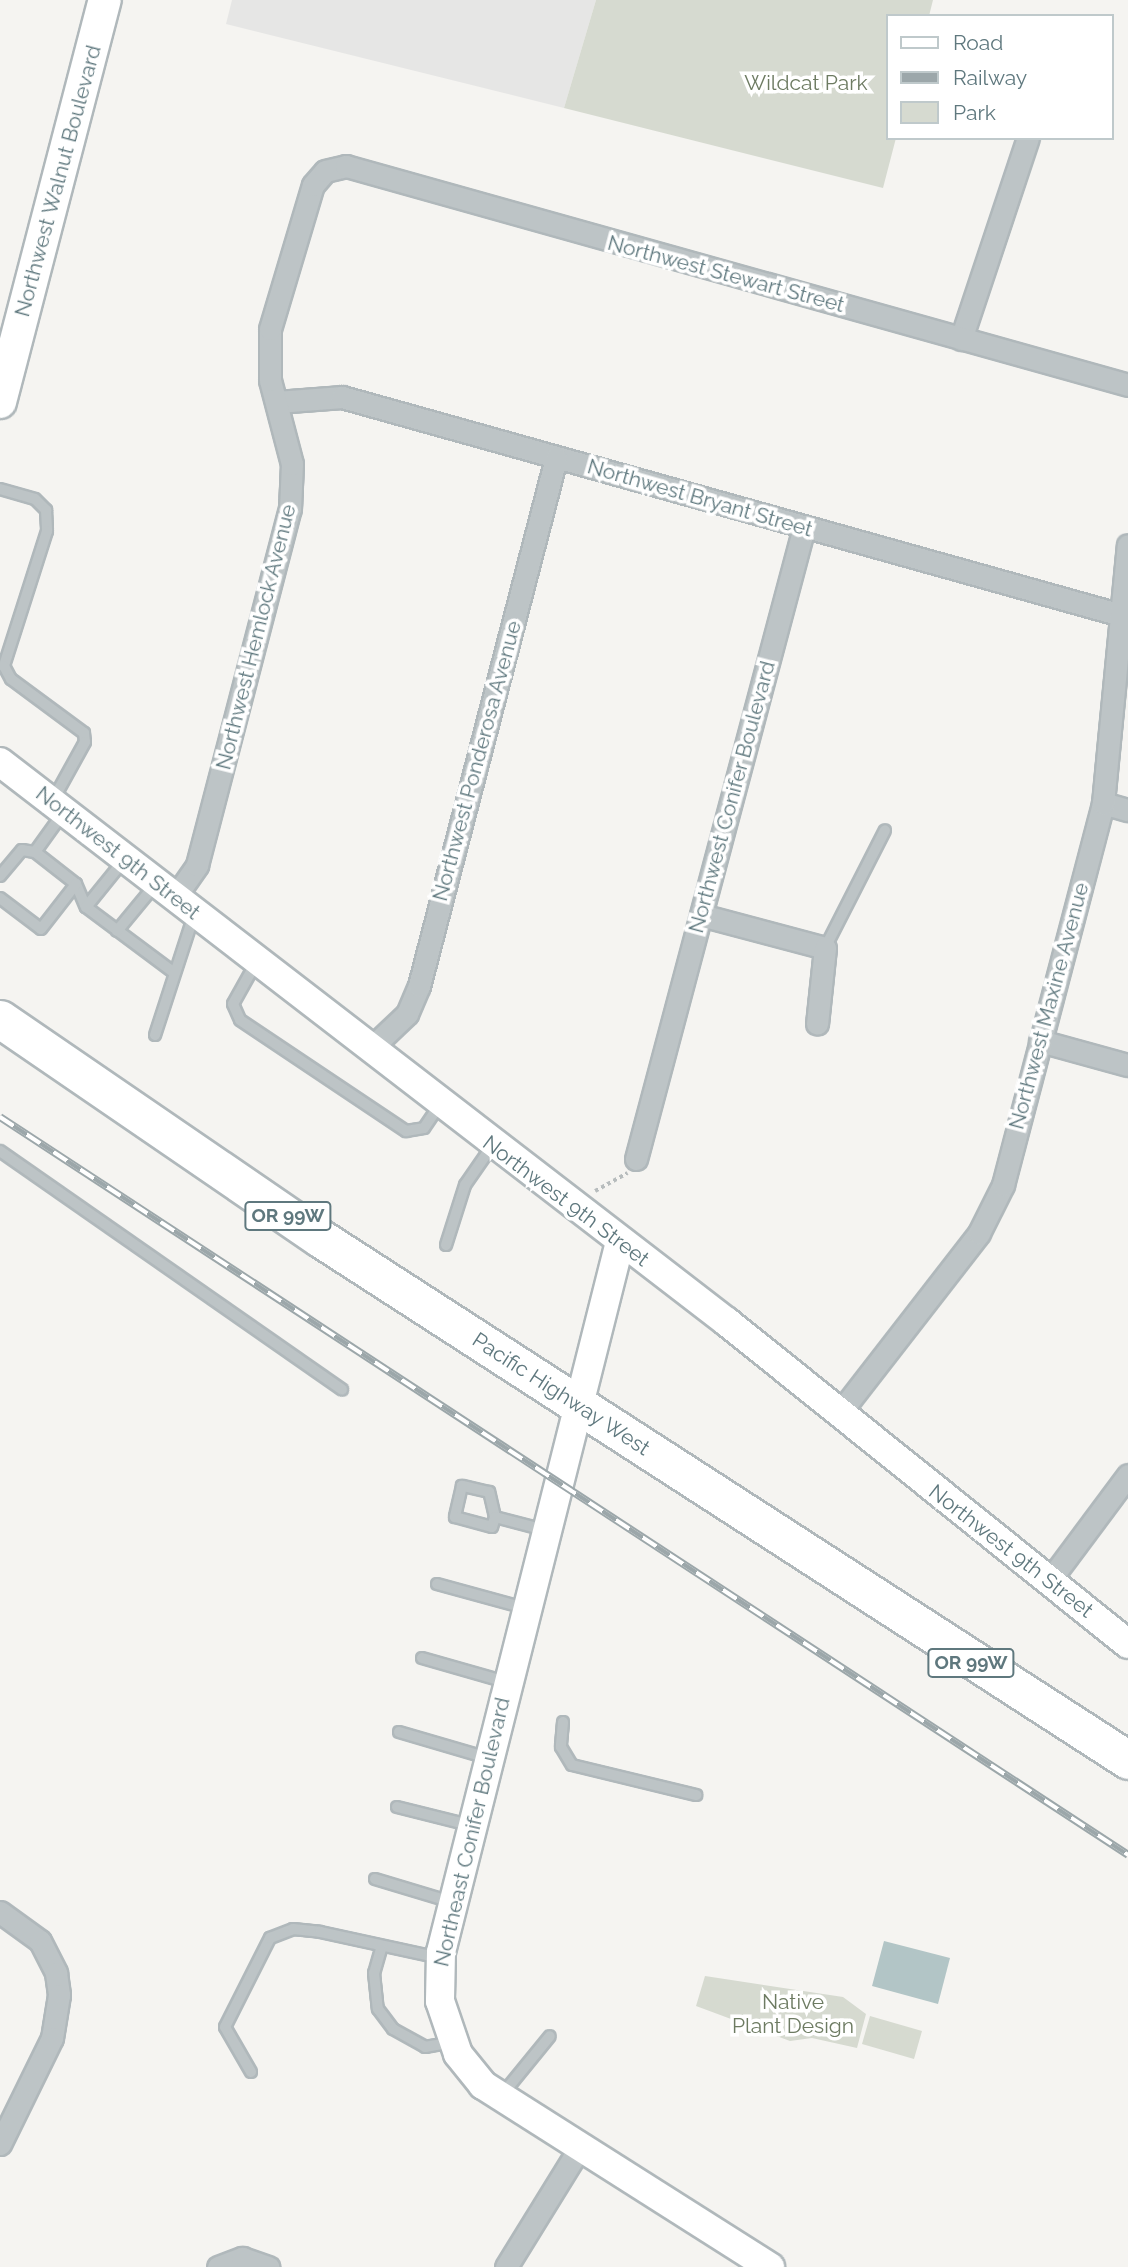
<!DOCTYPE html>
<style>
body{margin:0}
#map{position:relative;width:1128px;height:2267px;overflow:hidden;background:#f5f4f1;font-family:Raleway,sans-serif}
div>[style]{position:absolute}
.built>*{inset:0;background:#e6e6e5}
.green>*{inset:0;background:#d6dad0}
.water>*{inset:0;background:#b2c5c6}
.path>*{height:3.5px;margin-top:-1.75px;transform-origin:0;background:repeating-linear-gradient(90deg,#b7bcbd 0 3.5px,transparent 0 7px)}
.roads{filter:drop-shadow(2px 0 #b0b8bb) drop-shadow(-2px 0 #b0b8bb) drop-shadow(0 2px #b0b8bb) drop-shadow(0 -2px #b0b8bb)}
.lane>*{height:10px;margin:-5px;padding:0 5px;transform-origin:5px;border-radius:5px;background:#bdc4c6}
.street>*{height:21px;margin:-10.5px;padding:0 10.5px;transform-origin:10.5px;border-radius:10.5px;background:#bdc4c6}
.secondary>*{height:28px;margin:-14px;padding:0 14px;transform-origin:14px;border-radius:14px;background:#fff}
.primary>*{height:32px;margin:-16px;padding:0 16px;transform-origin:16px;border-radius:16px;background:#fff}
.highway>*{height:37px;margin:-18.5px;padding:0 18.5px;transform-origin:18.5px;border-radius:18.5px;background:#fff}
.rail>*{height:8px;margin-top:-4px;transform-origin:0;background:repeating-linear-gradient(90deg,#fff 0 16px,#9ca7aa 0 32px);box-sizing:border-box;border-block:2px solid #9ca7aa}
span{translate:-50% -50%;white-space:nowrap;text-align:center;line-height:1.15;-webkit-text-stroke:7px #fff;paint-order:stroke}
.shield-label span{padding:2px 5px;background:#fff;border:2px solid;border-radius:5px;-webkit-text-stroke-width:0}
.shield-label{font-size:19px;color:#5f787e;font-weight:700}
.park-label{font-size:21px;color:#6d7b62}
.street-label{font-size:21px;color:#5f787e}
.legend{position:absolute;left:886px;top:14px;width:228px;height:126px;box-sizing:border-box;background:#fff;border:2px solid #bfc9cb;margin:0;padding:9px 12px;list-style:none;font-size:21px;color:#5f787e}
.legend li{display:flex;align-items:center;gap:14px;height:35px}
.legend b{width:35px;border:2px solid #bfc9cb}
</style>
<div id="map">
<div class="built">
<div style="clip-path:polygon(232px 0,596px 0,564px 108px,226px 24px)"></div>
</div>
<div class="green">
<div style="clip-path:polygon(596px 0,933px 0,929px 16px,888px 16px,888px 138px,896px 138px,883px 188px,564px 108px)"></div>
<div style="clip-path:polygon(705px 1976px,843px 1997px,866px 2014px,857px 2048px,812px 2038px,790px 2041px,696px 2006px)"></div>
<div style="clip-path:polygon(870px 2016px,922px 2031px,914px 2059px,862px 2044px)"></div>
</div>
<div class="water">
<div style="clip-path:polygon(884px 1941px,950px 1958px,938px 2004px,872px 1986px)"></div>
</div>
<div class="path">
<div style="left:595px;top:1191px;width:37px;rotate:-29deg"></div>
</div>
<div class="roads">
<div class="lane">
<div style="left:0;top:489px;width:36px;rotate:16deg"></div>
<div style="left:35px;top:499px;width:16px;rotate:45deg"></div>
<div style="left:46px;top:510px;width:21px;rotate:87deg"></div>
<div style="left:47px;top:531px;width:142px;rotate:107.7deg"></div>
<div style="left:4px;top:666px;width:15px;rotate:62deg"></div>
<div style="left:11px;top:679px;width:91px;rotate:36.5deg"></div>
<div style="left:84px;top:733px;width:9px;rotate:84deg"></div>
<div style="left:85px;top:742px;width:66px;rotate:118.9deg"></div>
<div style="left:63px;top:813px;width:48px;rotate:125.7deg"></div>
<div style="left:35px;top:852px;width:52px;rotate:38deg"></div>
<div style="left:76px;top:884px;width:25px;rotate:67deg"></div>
<div style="left:86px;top:907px;width:107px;rotate:36.7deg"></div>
<div style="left:0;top:876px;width:34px;rotate:-50deg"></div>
<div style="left:22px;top:850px;width:13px;rotate:9deg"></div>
<div style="left:0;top:898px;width:51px;rotate:37.1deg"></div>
<div style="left:41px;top:929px;width:57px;rotate:-52.1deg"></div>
<div style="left:86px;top:907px;width:60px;rotate:-51deg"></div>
<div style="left:117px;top:931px;width:60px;rotate:-50.4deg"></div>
<div style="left:825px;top:948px;width:132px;rotate:-63deg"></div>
<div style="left:257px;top:961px;width:49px;rotate:119.2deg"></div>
<div style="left:233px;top:1004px;width:17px;rotate:66deg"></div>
<div style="left:240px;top:1020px;width:200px;rotate:33.8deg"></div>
<div style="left:406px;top:1131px;width:18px;rotate:-9deg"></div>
<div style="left:424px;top:1128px;width:29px;rotate:-56deg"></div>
<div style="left:155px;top:1035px;width:126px;rotate:-72deg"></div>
<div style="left:0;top:1151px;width:417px;rotate:34.9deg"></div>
<div style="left:446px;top:1245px;width:63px;rotate:-72.4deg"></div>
<div style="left:465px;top:1185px;width:47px;rotate:-55.3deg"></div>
<div style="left:495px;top:1517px;width:26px;rotate:-103deg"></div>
<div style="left:489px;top:1492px;width:28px;rotate:-167deg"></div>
<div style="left:462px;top:1486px;width:32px;rotate:103deg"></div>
<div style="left:455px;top:1517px;width:38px;rotate:15deg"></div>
<div style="left:492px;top:1527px;width:10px;rotate:-73deg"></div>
<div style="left:495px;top:1517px;width:52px;rotate:14.6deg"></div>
<div style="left:437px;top:1584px;width:91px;rotate:15.3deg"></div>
<div style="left:422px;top:1658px;width:87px;rotate:15.9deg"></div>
<div style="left:563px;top:1722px;width:25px;rotate:95deg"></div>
<div style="left:561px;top:1747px;width:21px;rotate:59deg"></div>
<div style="left:572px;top:1765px;width:128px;rotate:13.6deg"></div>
<div style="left:399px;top:1732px;width:93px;rotate:16.3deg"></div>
<div style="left:397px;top:1807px;width:78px;rotate:14deg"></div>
<div style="left:375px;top:1879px;width:79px;rotate:16.8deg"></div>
<div style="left:381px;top:1949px;width:25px;rotate:106deg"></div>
<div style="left:374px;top:1973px;width:36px;rotate:84deg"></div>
<div style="left:378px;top:2009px;width:25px;rotate:53deg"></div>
<div style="left:393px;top:2029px;width:37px;rotate:29deg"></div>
<div style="left:425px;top:2047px;width:28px;rotate:-10deg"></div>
<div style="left:251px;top:2072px;width:52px;rotate:-120deg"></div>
<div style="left:225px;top:2027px;width:100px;rotate:-63.2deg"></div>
<div style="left:270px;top:1938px;width:25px;rotate:-21deg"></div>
<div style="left:293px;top:1929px;width:27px;rotate:6deg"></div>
<div style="left:320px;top:1932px;width:123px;rotate:12.2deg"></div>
<div style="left:501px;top:2096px;width:77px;rotate:-50.8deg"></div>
</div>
<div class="street">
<div style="left:961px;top:339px;width:212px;rotate:-71.6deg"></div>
<div style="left:277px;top:402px;width:65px;rotate:-4.4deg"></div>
<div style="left:342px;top:397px;width:809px;rotate:15.63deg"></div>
<div style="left:1103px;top:803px;width:26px;rotate:16deg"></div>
<div style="left:175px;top:897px;width:39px;rotate:-55deg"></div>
<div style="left:197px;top:865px;width:368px;rotate:-75.4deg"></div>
<div style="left:290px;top:509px;width:45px;rotate:-87.5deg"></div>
<div style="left:292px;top:464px;width:87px;rotate:-104.7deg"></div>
<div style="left:270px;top:380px;width:51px;rotate:-90deg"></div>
<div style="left:270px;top:329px;width:150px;rotate:-73.4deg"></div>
<div style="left:313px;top:185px;width:18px;rotate:-49deg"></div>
<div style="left:325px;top:171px;width:22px;rotate:-13deg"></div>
<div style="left:346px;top:166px;width:812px;rotate:15.64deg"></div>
<div style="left:701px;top:915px;width:128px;rotate:14.9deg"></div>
<div style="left:825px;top:948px;width:76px;rotate:96deg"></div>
<div style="left:1040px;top:1041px;width:91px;rotate:15.3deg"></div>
<div style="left:370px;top:1049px;width:51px;rotate:-43.4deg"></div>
<div style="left:407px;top:1014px;width:30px;rotate:-67deg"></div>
<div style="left:419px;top:986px;width:545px;rotate:-75.45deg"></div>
<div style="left:636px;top:1159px;width:654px;rotate:-75.11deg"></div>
<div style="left:838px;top:1415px;width:230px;rotate:-52.2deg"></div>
<div style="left:979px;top:1233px;width:54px;rotate:-63.4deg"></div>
<div style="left:1003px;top:1185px;width:395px;rotate:-75.3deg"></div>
<div style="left:1103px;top:803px;width:259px;rotate:-84.5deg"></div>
<div style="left:1049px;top:1581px;width:132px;rotate:-53.3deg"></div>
<div style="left:0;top:1912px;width:49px;rotate:35.9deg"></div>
<div style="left:40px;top:1941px;width:36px;rotate:63deg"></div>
<div style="left:56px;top:1973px;width:22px;rotate:82deg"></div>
<div style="left:59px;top:1995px;width:44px;rotate:99.2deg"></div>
<div style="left:52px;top:2038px;width:118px;rotate:116.1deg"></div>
<div style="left:218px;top:2267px;width:26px;rotate:-21deg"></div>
<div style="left:242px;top:2258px;width:28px;rotate:19deg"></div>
<div style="left:506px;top:2267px;width:139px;rotate:-58.3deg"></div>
</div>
<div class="secondary">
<div style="left:0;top:762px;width:918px;rotate:37.61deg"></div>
<div style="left:727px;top:1322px;width:514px;rotate:38.76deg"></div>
<div style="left:620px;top:1242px;width:732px;rotate:104.15deg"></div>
<div style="left:441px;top:1952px;width:49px;rotate:91.2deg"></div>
<div style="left:440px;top:2001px;width:56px;rotate:71.2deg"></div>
<div style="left:458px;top:2054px;width:40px;rotate:51deg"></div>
<div style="left:483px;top:2085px;width:340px;rotate:32.4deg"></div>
</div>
<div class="primary">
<div style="left:0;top:402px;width:415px;rotate:-75.4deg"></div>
</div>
<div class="highway">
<div style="left:0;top:1019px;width:388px;rotate:34.4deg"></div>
<div style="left:320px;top:1238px;width:962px;rotate:32.86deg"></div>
</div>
</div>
<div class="rail">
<div style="left:0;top:1117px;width:1348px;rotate:33.19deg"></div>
</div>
<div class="shield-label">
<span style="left:288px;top:1216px">OR 99W</span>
<span style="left:971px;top:1663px">OR 99W</span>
</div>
<div class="park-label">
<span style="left:806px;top:83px">Wildcat Park</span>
<span style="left:793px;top:2014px">Native<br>Plant Design</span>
</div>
<div class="street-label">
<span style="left:58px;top:181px;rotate:-75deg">Northwest Walnut Boulevard</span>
<span style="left:726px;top:274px;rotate:15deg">Northwest Stewart Street</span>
<span style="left:700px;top:498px;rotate:16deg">Northwest Bryant Street</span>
<span style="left:256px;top:637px;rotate:-76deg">Northwest Hemlock Avenue</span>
<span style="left:477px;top:761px;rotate:-75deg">Northwest Ponderosa Avenue</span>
<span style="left:732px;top:797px;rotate:-75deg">Northwest Conifer Boulevard</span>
<span style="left:118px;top:853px;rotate:38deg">Northwest 9th Street</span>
<span style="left:1049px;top:1006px;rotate:-75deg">Northwest Maxine Avenue</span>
<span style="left:566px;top:1201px;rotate:37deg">Northwest 9th Street</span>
<span style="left:561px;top:1394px;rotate:33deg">Pacific Highway West</span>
<span style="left:1011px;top:1551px;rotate:38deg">Northwest 9th Street</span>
<span style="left:472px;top:1832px;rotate:-77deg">Northeast Conifer Boulevard</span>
</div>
<ul class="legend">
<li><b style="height:9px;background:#fff"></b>Road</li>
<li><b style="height:9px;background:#9ca7aa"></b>Railway</li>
<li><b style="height:19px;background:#d6dad0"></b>Park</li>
</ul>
</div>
